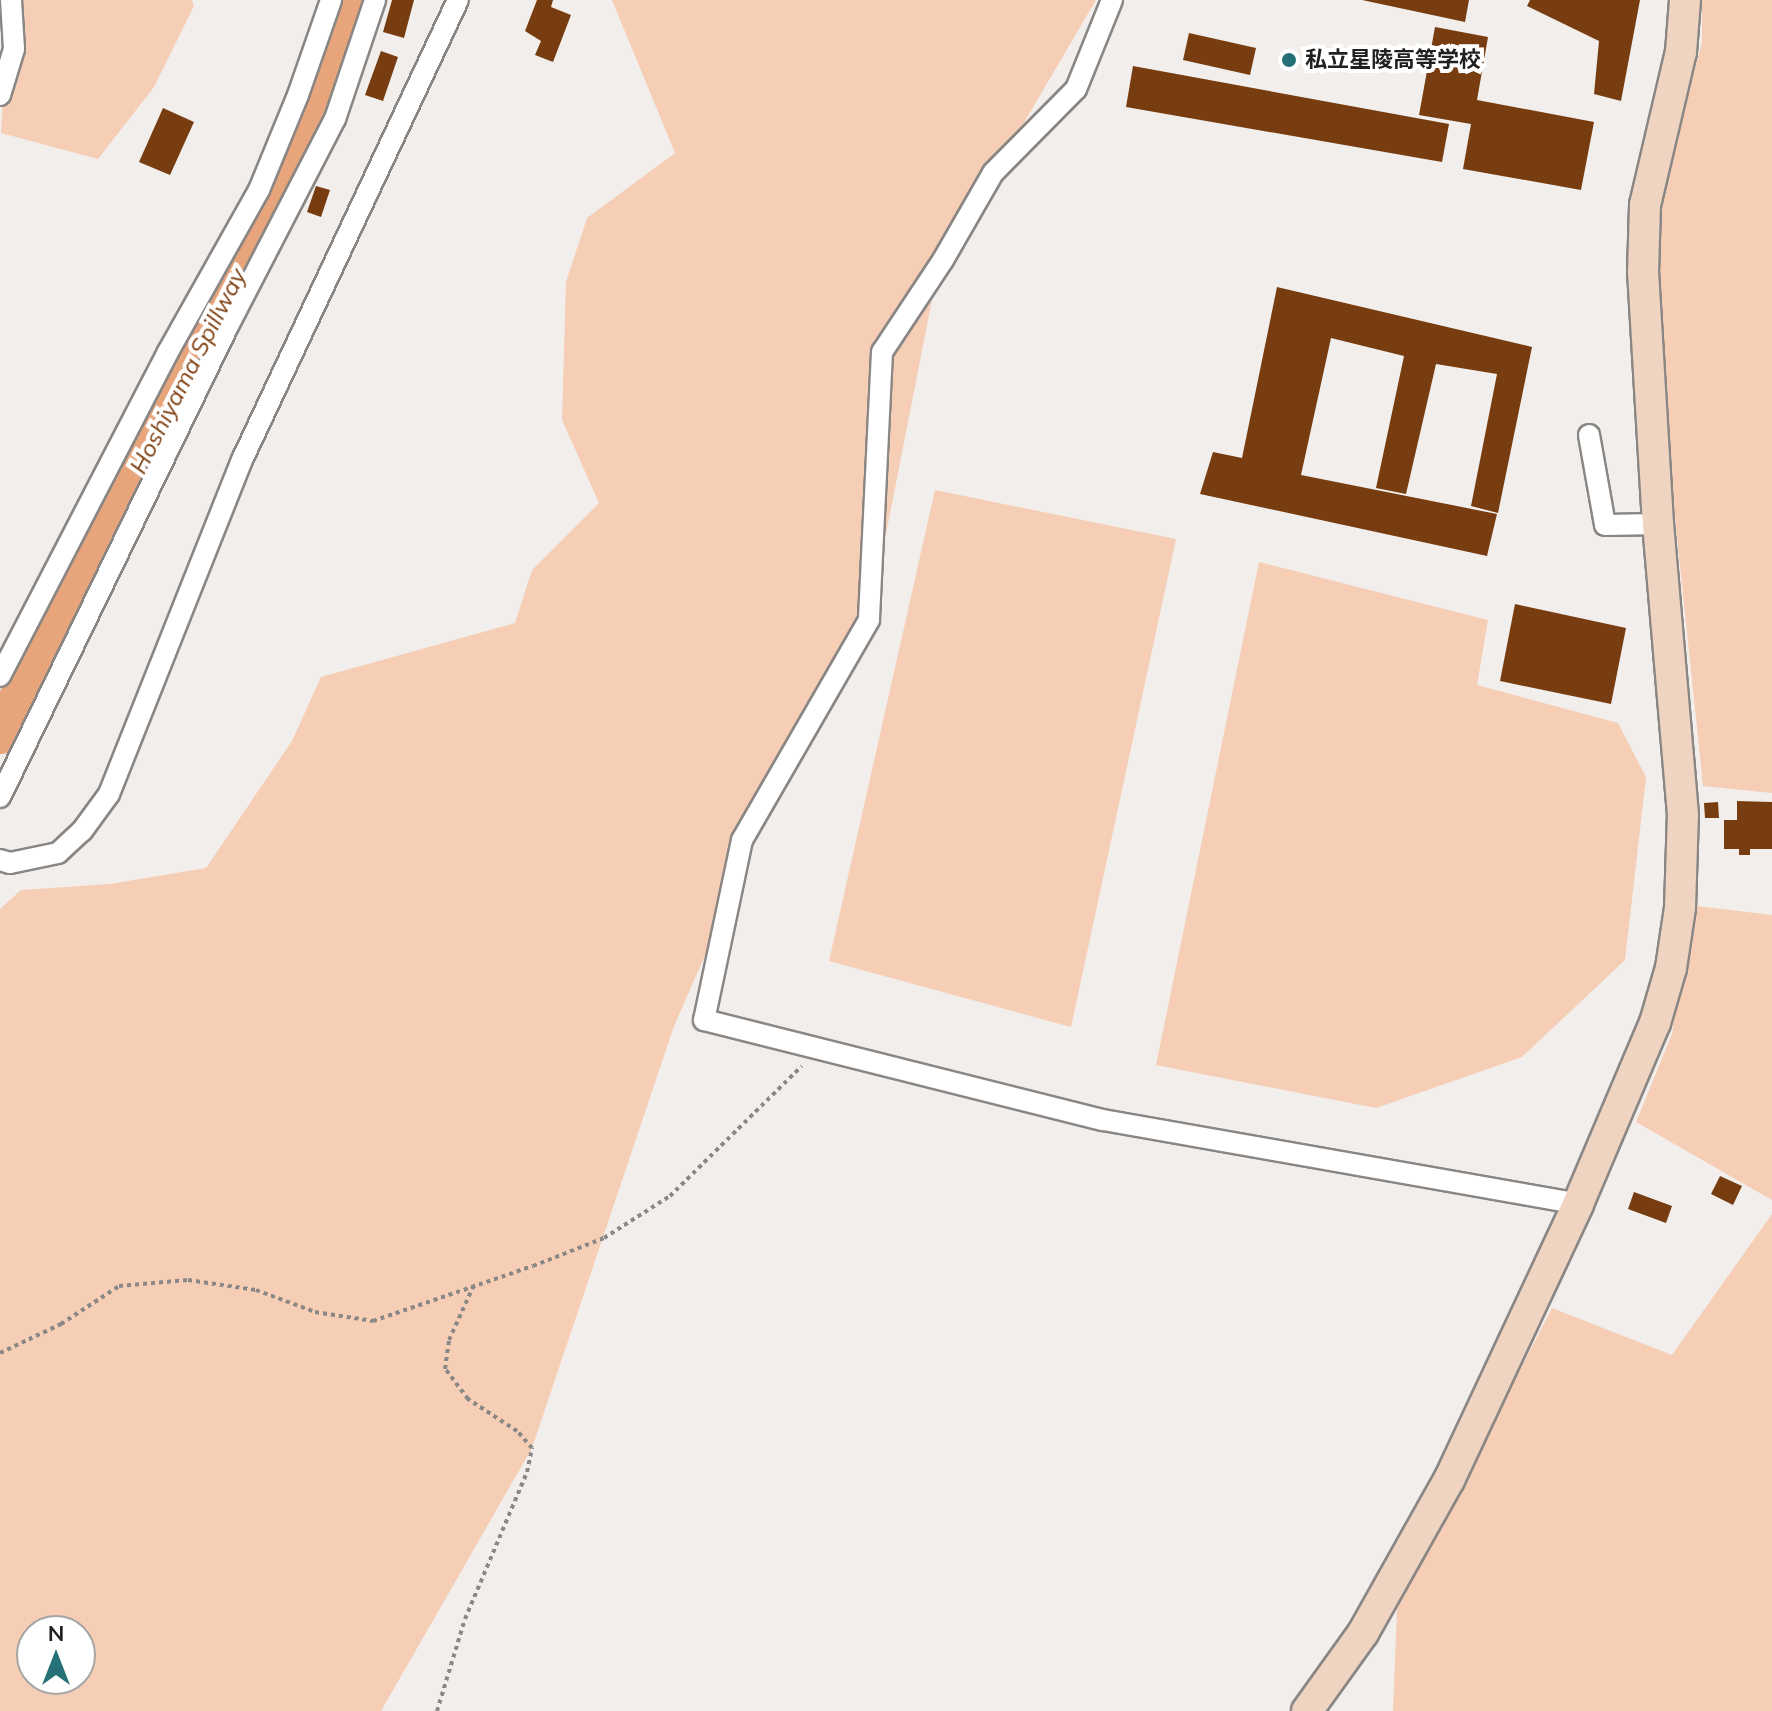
<!DOCTYPE html>
<meta charset="utf-8">
<style>
body{margin:0}
#map{position:relative;width:1772px;height:1711px;overflow:hidden;background:#f1eeec;font-family:Mulish,"Noto Sans JP",sans-serif}
div>[style]{position:absolute}
.green>*{inset:0;background:#f6cdb5}
.river>*{height:40px;margin:-20px;padding:0 20px;transform-origin:20px;border-radius:20px;background:#e8a57b}
.building>*{inset:0;background:#773d10}
.path>*{height:4px;margin-top:-2px;transform-origin:0;background:repeating-linear-gradient(90deg,#8a8886 0 4px,transparent 0 8px)}
.roads{filter:drop-shadow(2px 0 #898684) drop-shadow(-2px 0 #898684) drop-shadow(0 2px #898684) drop-shadow(0 -2px #898684)}
.street>*{height:20px;margin:-10px;padding:0 10px;transform-origin:10px;border-radius:10px;background:#fff}
.secondary>*{height:30px;margin:-15px;padding:0 15px;transform-origin:15px;border-radius:15px;background:#efd4c1}
.dots>*{width:22px;height:22px;translate:-50% -50%;box-sizing:border-box;border:4px solid #fff;border-radius:50%}
span{translate:-50% -50%;white-space:nowrap;text-align:center;line-height:1.15;-webkit-text-stroke:8px #fff;paint-order:stroke}
.poi-label{font-size:22px;color:#21201f;font-weight:700}
.left{translate:0 -50%;text-align:left}
.water-label{font-size:24px;color:#824416;font-style:italic}
.north{position:absolute;left:16px;top:1615px;width:80px;height:80px;box-sizing:border-box;background:#fff;border:2px solid #a6a6a5;border-radius:50%;rotate:0deg;font-size:22px;font-weight:700;line-height:32px;text-align:center;color:#21201f}
.north::after{content:'';display:block;margin:auto;width:28px;height:36px;background:#267177;clip-path:polygon(50% 0,100% 100%,50% 72%,0 100%)}
</style>
<div id="map">
<div class="green">
<div style="clip-path:polygon(9px 0,192px 0,194px 6px,154px 87px,98px 159px,1px 133px)"></div>
<div style="clip-path:polygon(evenodd,612px 0,1096px 0,938px 269px,866px 636px,826px 680px,674px 1026px,532px 1448px,381px 1711px,0 1711px,0 909px,21px 890px,110px 884px,206px 868px,292px 741px,321px 677px,515px 623px,532px 570px,599px 503px,562px 420px,566px 282px,587px 218px,675px 153px,612px 0,32px 1631px,80px 1631px,80px 1679px,32px 1679px,32px 1631px)"></div>
<div style="clip-path:polygon(1702px 0,1772px 0,1772px 793px,1703px 786px,1658px 354px,1660px 202px,1702px 42px)"></div>
<div style="clip-path:polygon(935px 490px,1176px 539px,1071px 1027px,829px 961px)"></div>
<div style="clip-path:polygon(1259px 562px,1488px 620px,1477px 685px,1618px 723px,1646px 777px,1625px 960px,1522px 1057px,1376px 1108px,1156px 1065px)"></div>
<div style="clip-path:polygon(1688px 905px,1772px 915px,1772px 1200px,1636px 1122px,1672px 1034px)"></div>
<div style="clip-path:polygon(1772px 1214px,1772px 1711px,1393px 1711px,1397px 1609px,1552px 1308px,1672px 1355px)"></div>
</div>
<div class="river">
<div style="left:0;top:734px;width:242px;rotate:-61.8deg"></div>
<div style="left:114px;top:521px;width:237px;rotate:-63.8deg"></div>
<div style="left:219px;top:308px;width:197px;rotate:-62.1deg"></div>
<div style="left:311px;top:134px;width:141px;rotate:-71.4deg"></div>
</div>
<div class="building">
<div style="clip-path:polygon(392px 0,414px 0,404px 38px,383px 32px)"></div>
<div style="clip-path:polygon(537px 0,553px 0,551px 7px,571px 15px,553px 62px,535px 55px,541px 41px,525px 31px)"></div>
<div style="clip-path:polygon(1362px 0,1469px 0,1465px 22px)"></div>
<div style="clip-path:polygon(1530px 0,1640px 0,1621px 101px,1594px 94px,1599px 41px,1527px 6px)"></div>
<div style="clip-path:polygon(1435px 27px,1488px 37px,1477px 100px,1594px 122px,1581px 190px,1463px 169px,1471px 124px,1419px 115px)"></div>
<div style="clip-path:polygon(1189px 33px,1256px 48px,1250px 75px,1183px 60px)"></div>
<div style="clip-path:polygon(381px 51px,398px 57px,383px 101px,365px 95px)"></div>
<div style="clip-path:polygon(1133px 66px,1449px 124px,1442px 162px,1126px 107px)"></div>
<div style="clip-path:polygon(163px 108px,194px 122px,170px 175px,139px 162px)"></div>
<div style="clip-path:polygon(316px 186px,330px 190px,321px 217px,307px 212px)"></div>
<div style="clip-path:polygon(1277px 287px,1532px 347px,1498px 513px,1471px 506px,1497px 374px,1436px 364px,1406px 494px,1376px 488px,1404px 356px,1331px 338px,1301px 475px,1497px 514px,1487px 556px,1200px 494px,1213px 452px,1242px 458px)"></div>
<div style="clip-path:polygon(1515px 604px,1626px 628px,1611px 704px,1500px 681px)"></div>
<div style="clip-path:polygon(1737px 801px,1772px 802px,1772px 849px,1750px 849px,1750px 855px,1739px 855px,1739px 849px,1724px 849px,1724px 820px,1737px 820px)"></div>
<div style="clip-path:polygon(1718px 802px,1719px 818px,1705px 818px,1704px 803px)"></div>
<div style="clip-path:polygon(1720px 1176px,1742px 1186px,1733px 1205px,1711px 1194px)"></div>
<div style="clip-path:polygon(1634px 1192px,1672px 1206px,1666px 1223px,1628px 1209px)"></div>
</div>
<div class="path">
<div style="left:0;top:1353px;width:68px;rotate:-25.4deg"></div>
<div style="left:61px;top:1324px;width:69px;rotate:-33.2deg"></div>
<div style="left:119px;top:1286px;width:69px;rotate:-5deg"></div>
<div style="left:188px;top:1280px;width:69px;rotate:8.4deg"></div>
<div style="left:256px;top:1290px;width:63px;rotate:20.4deg"></div>
<div style="left:315px;top:1312px;width:59px;rotate:8.8deg"></div>
<div style="left:373px;top:1321px;width:169px;rotate:-19deg"></div>
<div style="left:533px;top:1266px;width:76px;rotate:-21.5deg"></div>
<div style="left:604px;top:1238px;width:78px;rotate:-32.5deg"></div>
<div style="left:670px;top:1196px;width:185px;rotate:-44.6deg"></div>
<div style="left:437px;top:1711px;width:96px;rotate:-73.1deg"></div>
<div style="left:465px;top:1619px;width:160px;rotate:-67.1deg"></div>
<div style="left:527px;top:1472px;width:25px;rotate:-78deg"></div>
<div style="left:532px;top:1448px;width:23px;rotate:-131deg"></div>
<div style="left:517px;top:1431px;width:59px;rotate:-146.9deg"></div>
<div style="left:468px;top:1399px;width:38px;rotate:-127deg"></div>
<div style="left:445px;top:1369px;width:29px;rotate:-82deg"></div>
<div style="left:449px;top:1340px;width:60px;rotate:-65.6deg"></div>
</div>
<div class="roads">
<div class="street">
<div style="left:1112px;top:0;width:96px;rotate:112deg"></div>
<div style="left:1076px;top:89px;width:118px;rotate:134.7deg"></div>
<div style="left:993px;top:173px;width:100px;rotate:119.9deg"></div>
<div style="left:943px;top:260px;width:110px;rotate:123.5deg"></div>
<div style="left:882px;top:352px;width:268px;rotate:92.8deg"></div>
<div style="left:869px;top:620px;width:254px;rotate:120deg"></div>
<div style="left:742px;top:840px;width:184px;rotate:101.9deg"></div>
<div style="left:704px;top:1020px;width:411px;rotate:14.1deg"></div>
<div style="left:1103px;top:1120px;width:482px;rotate:10deg"></div>
<div style="left:0;top:95px;width:48px;rotate:-73.1deg"></div>
<div style="left:14px;top:49px;width:49px;rotate:-93.5deg"></div>
<div style="left:1589px;top:435px;width:91px;rotate:79.9deg"></div>
<div style="left:1605px;top:525px;width:53px;rotate:-1.1deg"></div>
<div style="left:0;top:676px;width:365px;rotate:-62.6deg"></div>
<div style="left:168px;top:352px;width:186px;rotate:-60.7deg"></div>
<div style="left:259px;top:190px;width:103px;rotate:-67.7deg"></div>
<div style="left:298px;top:95px;width:101px;rotate:-70.8deg"></div>
<div style="left:0;top:797px;width:523px;rotate:-64.17deg"></div>
<div style="left:228px;top:326px;width:233px;rotate:-62.7deg"></div>
<div style="left:335px;top:119px;width:126px;rotate:-71.4deg"></div>
<div style="left:0;top:860px;width:10px;rotate:17deg"></div>
<div style="left:10px;top:863px;width:49px;rotate:-11.8deg"></div>
<div style="left:58px;top:853px;width:33px;rotate:-43deg"></div>
<div style="left:82px;top:831px;width:46px;rotate:-53.9deg"></div>
<div style="left:109px;top:794px;width:360px;rotate:-68.3deg"></div>
<div style="left:242px;top:460px;width:508px;rotate:-64.85deg"></div>
</div>
<div class="secondary">
<div style="left:1307px;top:1711px;width:96px;rotate:-54.3deg"></div>
<div style="left:1363px;top:1633px;width:176px;rotate:-60.7deg"></div>
<div style="left:1449px;top:1480px;width:305px;rotate:-64.9deg"></div>
<div style="left:1578px;top:1204px;width:197px;rotate:-67deg"></div>
<div style="left:1655px;top:1023px;width:57px;rotate:-73.8deg"></div>
<div style="left:1671px;top:968px;width:61px;rotate:-81.5deg"></div>
<div style="left:1680px;top:908px;width:93px;rotate:-88.2deg"></div>
<div style="left:1683px;top:815px;width:292px;rotate:-94.9deg"></div>
<div style="left:1658px;top:524px;width:251px;rotate:-93.4deg"></div>
<div style="left:1643px;top:273px;width:68px;rotate:-88.3deg"></div>
<div style="left:1645px;top:205px;width:157px;rotate:-76.8deg"></div>
<div style="left:1681px;top:52px;width:52px;rotate:-85.6deg"></div>
</div>
</div>
<div class="dots">
<div style="left:1289px;top:60px;background:#267177"></div>
</div>
<div class="poi-label">
<span class="left" style="left:1305px;top:60px">私立星陵高等学校</span>
</div>
<div class="water-label">
<span style="left:188px;top:371px;rotate:-63deg">Hoshiyama Spillway</span>
</div>
<div class="north">N</div>
</div>
